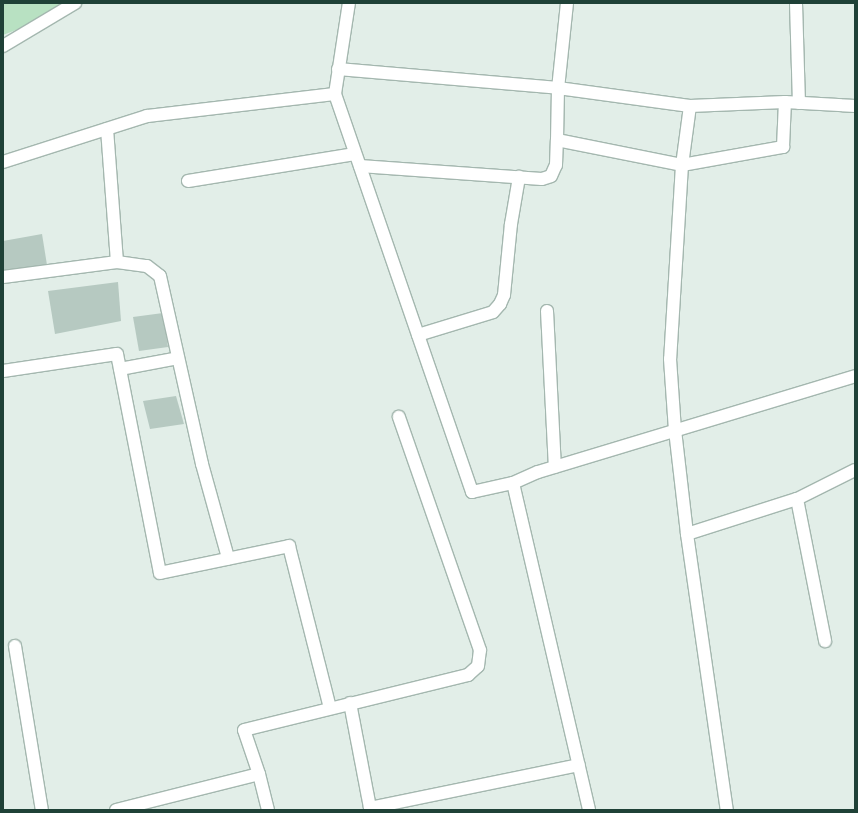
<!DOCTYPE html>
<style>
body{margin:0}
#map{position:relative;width:858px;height:813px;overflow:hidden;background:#e2eee8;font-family:"Fira Sans",sans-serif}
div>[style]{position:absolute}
.green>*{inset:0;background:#b8e1c2}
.building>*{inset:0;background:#b6c9c1}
.roads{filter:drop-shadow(1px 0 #a4b7af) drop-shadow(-1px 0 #a4b7af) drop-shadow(0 1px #a4b7af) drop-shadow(0 -1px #a4b7af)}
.minor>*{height:12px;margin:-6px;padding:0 6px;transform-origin:6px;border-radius:6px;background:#fff}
span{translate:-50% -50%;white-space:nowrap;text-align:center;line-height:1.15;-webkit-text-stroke:3px #f3faf6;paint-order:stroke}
.frame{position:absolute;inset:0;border:4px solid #1f4137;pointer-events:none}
</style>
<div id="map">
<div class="green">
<div style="clip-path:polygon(3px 3px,86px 3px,3px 35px)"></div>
</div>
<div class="building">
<div style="clip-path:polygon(42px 234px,47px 265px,3px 271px,3px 241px)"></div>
<div style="clip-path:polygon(118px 282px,121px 321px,55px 334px,48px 291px)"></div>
<div style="clip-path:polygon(163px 313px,168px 347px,139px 351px,133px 317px)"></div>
<div style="clip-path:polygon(176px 396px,184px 424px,150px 429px,143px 401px)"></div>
</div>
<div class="roads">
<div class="minor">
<div style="left:567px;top:3px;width:85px;rotate:96deg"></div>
<div style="left:558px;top:88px;width:52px;rotate:91.1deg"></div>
<div style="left:557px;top:140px;width:127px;rotate:11.3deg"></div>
<div style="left:682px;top:165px;width:103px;rotate:-10.1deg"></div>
<div style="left:783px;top:147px;width:45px;rotate:-87.5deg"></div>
<div style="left:796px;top:3px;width:100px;rotate:88.3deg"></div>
<div style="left:3px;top:46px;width:84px;rotate:-30.8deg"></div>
<div style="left:338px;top:69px;width:221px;rotate:4.9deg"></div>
<div style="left:558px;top:88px;width:133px;rotate:7.8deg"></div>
<div style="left:690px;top:106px;width:95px;rotate:-2.4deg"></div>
<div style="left:785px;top:102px;width:70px;rotate:3.3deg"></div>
<div style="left:335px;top:94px;width:92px;rotate:-81.3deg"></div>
<div style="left:690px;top:106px;width:60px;rotate:97.7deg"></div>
<div style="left:682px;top:165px;width:194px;rotate:93.5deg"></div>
<div style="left:670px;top:359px;width:71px;rotate:86deg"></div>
<div style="left:675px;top:430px;width:105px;rotate:83.4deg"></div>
<div style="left:687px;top:534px;width:279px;rotate:81.8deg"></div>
<div style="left:107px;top:129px;width:133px;rotate:85.7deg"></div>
<div style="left:3px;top:162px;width:151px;rotate:-17.7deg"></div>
<div style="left:147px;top:116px;width:189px;rotate:-6.7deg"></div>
<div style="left:335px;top:94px;width:421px;rotate:71deg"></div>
<div style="left:472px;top:492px;width:42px;rotate:-12.4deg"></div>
<div style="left:513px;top:483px;width:336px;rotate:76.9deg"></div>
<div style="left:360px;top:166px;width:182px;rotate:4.1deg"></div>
<div style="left:542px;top:179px;width:9px;rotate:-18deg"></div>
<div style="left:551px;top:176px;width:12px;rotate:-66deg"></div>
<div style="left:556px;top:165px;width:25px;rotate:-88deg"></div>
<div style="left:188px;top:181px;width:169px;rotate:-9.2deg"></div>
<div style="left:3px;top:277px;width:115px;rotate:-7.5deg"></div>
<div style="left:117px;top:262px;width:30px;rotate:8deg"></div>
<div style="left:147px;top:266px;width:16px;rotate:38deg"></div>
<div style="left:160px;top:276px;width:193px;rotate:77.4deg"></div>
<div style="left:202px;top:464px;width:98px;rotate:74.5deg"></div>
<div style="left:547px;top:311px;width:156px;rotate:87.1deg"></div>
<div style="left:418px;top:335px;width:78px;rotate:-17deg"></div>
<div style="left:493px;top:312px;width:11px;rotate:-49deg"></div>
<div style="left:500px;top:304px;width:10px;rotate:-66deg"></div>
<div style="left:504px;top:295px;width:71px;rotate:-84.4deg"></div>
<div style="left:511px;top:224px;width:48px;rotate:-80.3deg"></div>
<div style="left:120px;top:369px;width:59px;rotate:-10.7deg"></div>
<div style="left:3px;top:371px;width:115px;rotate:-8.5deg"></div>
<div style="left:117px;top:354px;width:223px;rotate:78.9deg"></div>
<div style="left:160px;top:573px;width:132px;rotate:-11.8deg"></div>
<div style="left:289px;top:546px;width:167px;rotate:75.8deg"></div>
<div style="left:513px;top:483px;width:27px;rotate:-24deg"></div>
<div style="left:538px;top:472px;width:331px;rotate:-16.8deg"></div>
<div style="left:797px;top:499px;width:145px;rotate:78.8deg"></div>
<div style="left:687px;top:534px;width:115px;rotate:-17.7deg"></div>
<div style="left:797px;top:499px;width:65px;rotate:-26.6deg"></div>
<div style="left:15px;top:646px;width:166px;rotate:80.7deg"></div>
<div style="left:350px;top:703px;width:107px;rotate:79.2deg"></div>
<div style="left:370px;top:808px;width:213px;rotate:-11.6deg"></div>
<div style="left:259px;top:774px;width:46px;rotate:-108.8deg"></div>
<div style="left:244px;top:730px;width:231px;rotate:-13.8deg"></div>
<div style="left:468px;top:675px;width:13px;rotate:-42deg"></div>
<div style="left:478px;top:666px;width:16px;rotate:-83deg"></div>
<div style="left:480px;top:650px;width:247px;rotate:-109.2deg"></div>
<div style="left:116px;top:810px;width:147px;rotate:-14.1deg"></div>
<div style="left:259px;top:774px;width:37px;rotate:76deg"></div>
</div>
</div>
<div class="frame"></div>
</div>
